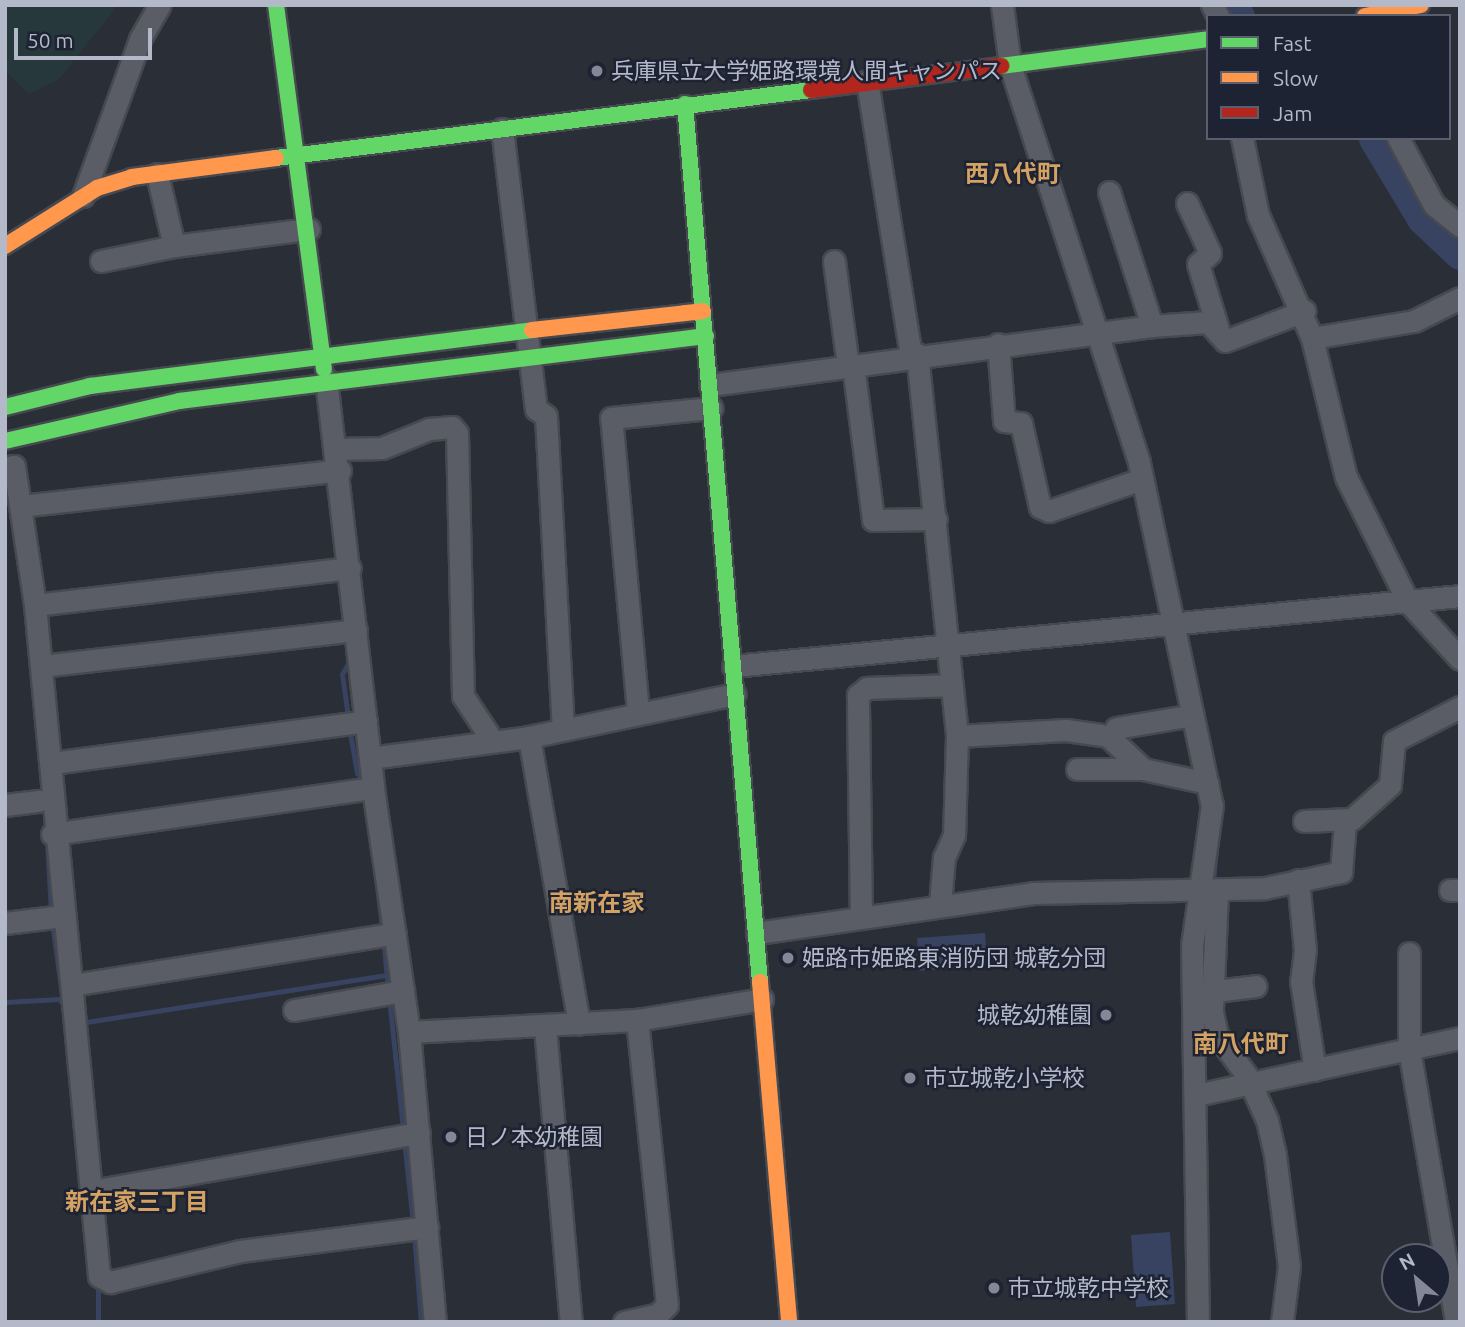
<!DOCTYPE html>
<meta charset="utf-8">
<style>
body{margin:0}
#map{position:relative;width:1465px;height:1327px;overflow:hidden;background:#2a2e37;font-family:Ubuntu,"Noto Sans JP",sans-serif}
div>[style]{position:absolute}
.green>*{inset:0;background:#27383d}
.water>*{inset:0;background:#374360}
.stream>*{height:5px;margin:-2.5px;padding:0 2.5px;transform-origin:2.5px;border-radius:2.5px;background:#374360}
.river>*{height:33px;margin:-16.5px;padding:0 16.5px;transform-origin:16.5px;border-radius:16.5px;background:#374360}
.roads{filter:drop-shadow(2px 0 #464950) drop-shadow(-2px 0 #464950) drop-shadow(0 2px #464950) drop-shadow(0 -2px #464950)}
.street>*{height:21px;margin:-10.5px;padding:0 10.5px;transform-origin:10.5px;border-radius:10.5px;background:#5a5d65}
.fast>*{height:16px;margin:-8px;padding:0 8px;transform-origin:8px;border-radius:8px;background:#63d668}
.slow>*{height:16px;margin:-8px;padding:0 8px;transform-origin:8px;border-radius:8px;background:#ff974d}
.jam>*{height:16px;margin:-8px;padding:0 8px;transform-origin:8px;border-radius:8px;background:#b3261e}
.dots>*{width:19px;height:19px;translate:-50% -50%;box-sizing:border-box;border:4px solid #1d2332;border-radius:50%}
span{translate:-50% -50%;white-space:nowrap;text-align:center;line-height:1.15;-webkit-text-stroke:5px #1d2332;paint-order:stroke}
.poi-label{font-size:23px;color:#b4b9c9}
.left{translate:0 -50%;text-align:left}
.right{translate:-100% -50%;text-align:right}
.neighbourhood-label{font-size:24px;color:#d4a263;font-weight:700}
.frame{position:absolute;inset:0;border:7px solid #b4b9c9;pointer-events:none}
.legend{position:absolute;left:1206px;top:14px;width:245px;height:126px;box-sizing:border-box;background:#1d2332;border:2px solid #595f6e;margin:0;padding:9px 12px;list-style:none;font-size:21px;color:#b4b9c9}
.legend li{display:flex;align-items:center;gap:14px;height:35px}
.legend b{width:35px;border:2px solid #595f6e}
.north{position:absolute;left:1381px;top:1243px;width:70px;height:70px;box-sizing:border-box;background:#1d2332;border:2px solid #595f6e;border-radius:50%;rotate:331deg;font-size:19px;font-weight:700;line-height:28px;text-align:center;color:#b4b9c9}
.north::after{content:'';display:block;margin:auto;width:24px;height:32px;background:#848896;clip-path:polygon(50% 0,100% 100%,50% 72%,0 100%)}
.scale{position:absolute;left:14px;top:28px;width:138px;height:32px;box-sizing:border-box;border:4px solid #b4b9c9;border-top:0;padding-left:9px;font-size:21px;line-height:24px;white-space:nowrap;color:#b4b9c9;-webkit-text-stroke:5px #1d2332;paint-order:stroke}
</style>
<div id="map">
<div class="green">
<div style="clip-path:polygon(5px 5px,118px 5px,59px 79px,29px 94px,5px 71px)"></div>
</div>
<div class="water">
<div style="clip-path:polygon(985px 933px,987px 965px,919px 971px,917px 938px)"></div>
<div style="clip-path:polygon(1170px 1232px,1175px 1304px,1136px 1307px,1131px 1235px)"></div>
</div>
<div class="stream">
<div style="left:348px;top:717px;width:43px;rotate:-97.9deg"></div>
<div style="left:342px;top:674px;width:16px;rotate:-60deg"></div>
<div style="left:349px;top:727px;width:47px;rotate:80.1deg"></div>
<div style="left:357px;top:773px;width:13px;rotate:48deg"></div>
<div style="left:45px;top:806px;width:107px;rotate:86.8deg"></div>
<div style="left:1213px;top:883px;width:32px;rotate:-85deg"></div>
<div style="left:377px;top:886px;width:43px;rotate:83.4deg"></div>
<div style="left:52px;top:922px;width:75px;rotate:82.3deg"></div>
<div style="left:383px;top:938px;width:50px;rotate:84.3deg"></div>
<div style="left:389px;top:998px;width:133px;rotate:83.9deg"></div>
<div style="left:5px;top:1002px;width:54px;rotate:-3.2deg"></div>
<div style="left:59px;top:999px;width:13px;rotate:51deg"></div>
<div style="left:80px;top:1023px;width:310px;rotate:-8.9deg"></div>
<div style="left:404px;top:1140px;width:84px;rotate:83.9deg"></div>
<div style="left:414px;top:1234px;width:88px;rotate:85.5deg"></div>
<div style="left:98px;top:1290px;width:32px;rotate:90deg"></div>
</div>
<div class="river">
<div style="left:1231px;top:5px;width:13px;rotate:58deg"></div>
<div style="left:1375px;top:138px;width:93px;rotate:59deg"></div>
<div style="left:1423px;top:218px;width:51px;rotate:43.4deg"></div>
</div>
<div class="roads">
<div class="street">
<div style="left:1002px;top:5px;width:61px;rotate:82.4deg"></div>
<div style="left:1010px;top:65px;width:418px;rotate:72deg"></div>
<div style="left:1139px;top:463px;width:350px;rotate:78deg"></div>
<div style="left:1212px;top:805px;width:141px;rotate:98.1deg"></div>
<div style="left:1192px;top:945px;width:377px;rotate:89.1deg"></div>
<div style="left:1212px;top:5px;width:13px;rotate:61deg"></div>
<div style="left:867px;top:81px;width:278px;rotate:80.9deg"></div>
<div style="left:502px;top:129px;width:282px;rotate:83.1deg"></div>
<div style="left:536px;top:409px;width:12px;rotate:35deg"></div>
<div style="left:546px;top:416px;width:309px;rotate:86.9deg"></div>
<div style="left:1242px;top:138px;width:79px;rotate:78.3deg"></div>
<div style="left:1258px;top:215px;width:134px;rotate:66.3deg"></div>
<div style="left:1312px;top:338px;width:143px;rotate:76.3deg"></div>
<div style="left:1346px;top:477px;width:140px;rotate:63.6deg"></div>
<div style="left:1408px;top:602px;width:77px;rotate:47.6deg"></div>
<div style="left:1398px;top:138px;width:76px;rotate:61.8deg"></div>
<div style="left:1434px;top:205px;width:33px;rotate:39deg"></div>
<div style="left:157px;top:174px;width:74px;rotate:76.7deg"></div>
<div style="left:174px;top:246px;width:136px;rotate:-7.2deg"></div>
<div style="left:1109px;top:192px;width:141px;rotate:72.2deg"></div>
<div style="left:83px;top:196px;width:167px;rotate:-70deg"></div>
<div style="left:140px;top:39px;width:39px;rotate:-60deg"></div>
<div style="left:1187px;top:203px;width:55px;rotate:65.3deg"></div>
<div style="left:1210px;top:253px;width:16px;rotate:137deg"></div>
<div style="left:1198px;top:264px;width:68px;rotate:72.9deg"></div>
<div style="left:101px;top:261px;width:75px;rotate:-11.6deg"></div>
<div style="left:834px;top:261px;width:106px;rotate:82.4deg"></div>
<div style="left:1312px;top:338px;width:103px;rotate:-9.5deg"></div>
<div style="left:1414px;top:321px;width:51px;rotate:-26.6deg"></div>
<div style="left:998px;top:344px;width:77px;rotate:85.5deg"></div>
<div style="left:1004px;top:421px;width:17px;rotate:7deg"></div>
<div style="left:1021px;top:423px;width:86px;rotate:77.3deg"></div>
<div style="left:1040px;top:507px;width:10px;rotate:24deg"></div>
<div style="left:1049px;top:511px;width:98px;rotate:-19deg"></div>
<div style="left:917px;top:354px;width:384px;rotate:84deg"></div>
<div style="left:957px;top:736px;width:99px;rotate:91.7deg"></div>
<div style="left:954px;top:835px;width:24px;rotate:114deg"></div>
<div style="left:944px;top:857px;width:48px;rotate:94.8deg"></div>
<div style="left:853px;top:365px;width:156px;rotate:82.6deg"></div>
<div style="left:873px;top:520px;width:63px;rotate:-0.9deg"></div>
<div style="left:326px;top:379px;width:412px;rotate:83.4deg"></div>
<div style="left:373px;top:788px;width:247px;rotate:81.6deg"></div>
<div style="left:409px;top:1032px;width:291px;rotate:84.9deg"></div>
<div style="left:710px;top:385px;width:446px;rotate:-7.6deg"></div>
<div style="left:1152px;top:326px;width:56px;rotate:-4.1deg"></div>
<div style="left:1208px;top:322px;width:25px;rotate:48deg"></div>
<div style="left:1225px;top:341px;width:85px;rotate:-20.8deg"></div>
<div style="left:337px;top:449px;width:45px;rotate:-1.3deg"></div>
<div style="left:382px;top:448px;width:51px;rotate:-22deg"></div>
<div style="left:429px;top:429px;width:23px;rotate:-5deg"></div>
<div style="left:452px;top:427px;width:8px;rotate:50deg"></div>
<div style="left:457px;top:433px;width:263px;rotate:88.7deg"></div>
<div style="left:463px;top:696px;width:53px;rotate:56.6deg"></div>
<div style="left:8px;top:467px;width:6px;rotate:-9deg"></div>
<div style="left:14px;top:466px;width:141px;rotate:81.4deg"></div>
<div style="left:35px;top:605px;width:674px;rotate:84.55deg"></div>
<div style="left:99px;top:1276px;width:13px;rotate:29deg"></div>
<div style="left:110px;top:1282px;width:134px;rotate:-13.4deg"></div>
<div style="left:240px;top:1251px;width:189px;rotate:-7.3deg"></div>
<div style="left:21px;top:506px;width:321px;rotate:-6.4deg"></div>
<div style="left:35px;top:605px;width:317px;rotate:-6.7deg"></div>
<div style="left:41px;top:666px;width:317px;rotate:-6.5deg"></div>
<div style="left:733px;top:666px;width:730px;rotate:-5.5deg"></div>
<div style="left:638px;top:712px;width:295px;rotate:-95.2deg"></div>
<div style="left:611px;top:418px;width:101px;rotate:-5.7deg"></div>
<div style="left:1116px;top:728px;width:78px;rotate:-9.6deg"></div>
<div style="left:957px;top:736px;width:109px;rotate:-3.2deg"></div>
<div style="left:1066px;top:730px;width:42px;rotate:8.1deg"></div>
<div style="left:1108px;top:736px;width:48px;rotate:43.3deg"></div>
<div style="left:1143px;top:769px;width:66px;rotate:12.3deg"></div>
<div style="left:529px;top:737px;width:291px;rotate:80.1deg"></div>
<div style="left:370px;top:758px;width:160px;rotate:-7.5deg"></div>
<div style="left:529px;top:737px;width:210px;rotate:-11.8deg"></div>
<div style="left:52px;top:763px;width:317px;rotate:-7.6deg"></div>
<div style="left:1077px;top:769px;width:66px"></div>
<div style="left:5px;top:805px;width:34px;rotate:-7deg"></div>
<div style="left:1304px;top:821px;width:48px;rotate:-2.4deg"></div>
<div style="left:1352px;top:819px;width:51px;rotate:-41.8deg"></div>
<div style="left:1390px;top:785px;width:44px;rotate:-84.8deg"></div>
<div style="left:1394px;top:741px;width:74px;rotate:-27.3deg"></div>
<div style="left:52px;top:834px;width:324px;rotate:-8.2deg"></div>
<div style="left:1298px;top:880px;width:70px;rotate:84.3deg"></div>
<div style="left:1305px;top:950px;width:31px;rotate:97deg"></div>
<div style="left:1301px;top:981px;width:90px;rotate:81.1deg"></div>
<div style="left:1450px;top:890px;width:10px"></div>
<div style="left:1217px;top:891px;width:121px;rotate:92.4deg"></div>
<div style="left:1212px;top:1012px;width:24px;rotate:78deg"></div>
<div style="left:1217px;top:1035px;width:51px;rotate:53.8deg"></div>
<div style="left:1247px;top:1076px;width:48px;rotate:65.6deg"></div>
<div style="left:1267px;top:1120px;width:36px;rotate:77deg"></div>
<div style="left:1275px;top:1155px;width:112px;rotate:82.8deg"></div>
<div style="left:1289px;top:1266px;width:56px;rotate:97.1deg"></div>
<div style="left:861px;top:918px;width:223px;rotate:-90.8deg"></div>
<div style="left:858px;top:695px;width:11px;rotate:-38deg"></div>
<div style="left:867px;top:688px;width:85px;rotate:-2deg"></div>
<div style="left:5px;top:923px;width:58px;rotate:-6.9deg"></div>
<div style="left:757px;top:933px;width:279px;rotate:-8.2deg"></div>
<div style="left:1033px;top:893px;width:232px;rotate:-1.2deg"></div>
<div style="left:1265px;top:888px;width:78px;rotate:-11.9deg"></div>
<div style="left:1341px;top:872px;width:50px;rotate:-85.4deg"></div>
<div style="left:1409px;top:953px;width:96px;rotate:90deg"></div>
<div style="left:1409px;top:1049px;width:277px;rotate:80.2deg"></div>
<div style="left:72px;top:985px;width:327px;rotate:-9.1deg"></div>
<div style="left:1199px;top:993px;width:57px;rotate:-7deg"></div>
<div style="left:294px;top:1010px;width:111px;rotate:-9.9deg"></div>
<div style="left:545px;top:1027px;width:296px;rotate:85deg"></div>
<div style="left:409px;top:1032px;width:228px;rotate:-3deg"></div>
<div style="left:637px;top:1020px;width:127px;rotate:-9.5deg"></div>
<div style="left:1196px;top:1095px;width:270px;rotate:-12.2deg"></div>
<div style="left:92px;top:1191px;width:332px;rotate:-10.1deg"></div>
<div style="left:624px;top:1322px;width:35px;rotate:-13deg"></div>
<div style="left:658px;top:1314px;width:13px;rotate:-45deg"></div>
<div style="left:667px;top:1305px;width:287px;rotate:-96deg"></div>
</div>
<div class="fast">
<div style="left:276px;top:5px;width:367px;rotate:82.5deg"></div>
<div style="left:1001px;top:66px;width:209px;rotate:-7.4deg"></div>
<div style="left:685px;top:104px;width:881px;rotate:85.12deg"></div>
<div style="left:276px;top:158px;width:539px;rotate:-7.24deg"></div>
<div style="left:5px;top:407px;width:88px;rotate:-13.9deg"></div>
<div style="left:90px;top:386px;width:446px;rotate:-7.2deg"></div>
<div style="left:5px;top:441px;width:179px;rotate:-12.9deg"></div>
<div style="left:179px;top:401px;width:531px;rotate:-7.03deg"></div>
</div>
<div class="slow">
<div style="left:1365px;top:16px;width:57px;rotate:-11.1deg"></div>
<div style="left:5px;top:246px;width:109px;rotate:-32.2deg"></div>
<div style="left:97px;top:188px;width:37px;rotate:-17deg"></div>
<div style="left:132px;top:177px;width:145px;rotate:-7.5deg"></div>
<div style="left:532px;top:330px;width:172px;rotate:-6.3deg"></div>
<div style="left:760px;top:982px;width:341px;rotate:85.1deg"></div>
</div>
<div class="jam">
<div style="left:811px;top:90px;width:192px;rotate:-7.2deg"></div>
</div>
</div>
<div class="dots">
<div style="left:597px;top:71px;background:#848896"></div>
<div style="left:788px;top:958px;background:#848896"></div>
<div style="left:1106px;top:1015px;background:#848896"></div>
<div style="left:910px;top:1078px;background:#848896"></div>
<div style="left:451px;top:1137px;background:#848896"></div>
<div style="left:994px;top:1288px;background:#848896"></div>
</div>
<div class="poi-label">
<span class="left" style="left:611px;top:71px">兵庫県立大学姫路環境人間キャンパス</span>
<span class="left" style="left:802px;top:958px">姫路市姫路東消防団 城乾分団</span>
<span class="right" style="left:1092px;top:1015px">城乾幼稚園</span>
<span class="left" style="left:924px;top:1078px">市立城乾小学校</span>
<span class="left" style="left:465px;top:1137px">日ノ本幼稚園</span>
<span class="left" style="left:1008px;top:1288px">市立城乾中学校</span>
</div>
<div class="neighbourhood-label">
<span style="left:1013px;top:174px">西八代町</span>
<span style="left:597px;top:903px">南新在家</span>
<span style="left:1241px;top:1044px">南八代町</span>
<span style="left:137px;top:1202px">新在家三丁目</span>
</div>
<div class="frame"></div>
<ul class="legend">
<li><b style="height:9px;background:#63d668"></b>Fast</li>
<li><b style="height:9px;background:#ff974d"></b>Slow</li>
<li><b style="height:9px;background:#b3261e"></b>Jam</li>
</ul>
<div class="north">N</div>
<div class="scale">50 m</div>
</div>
